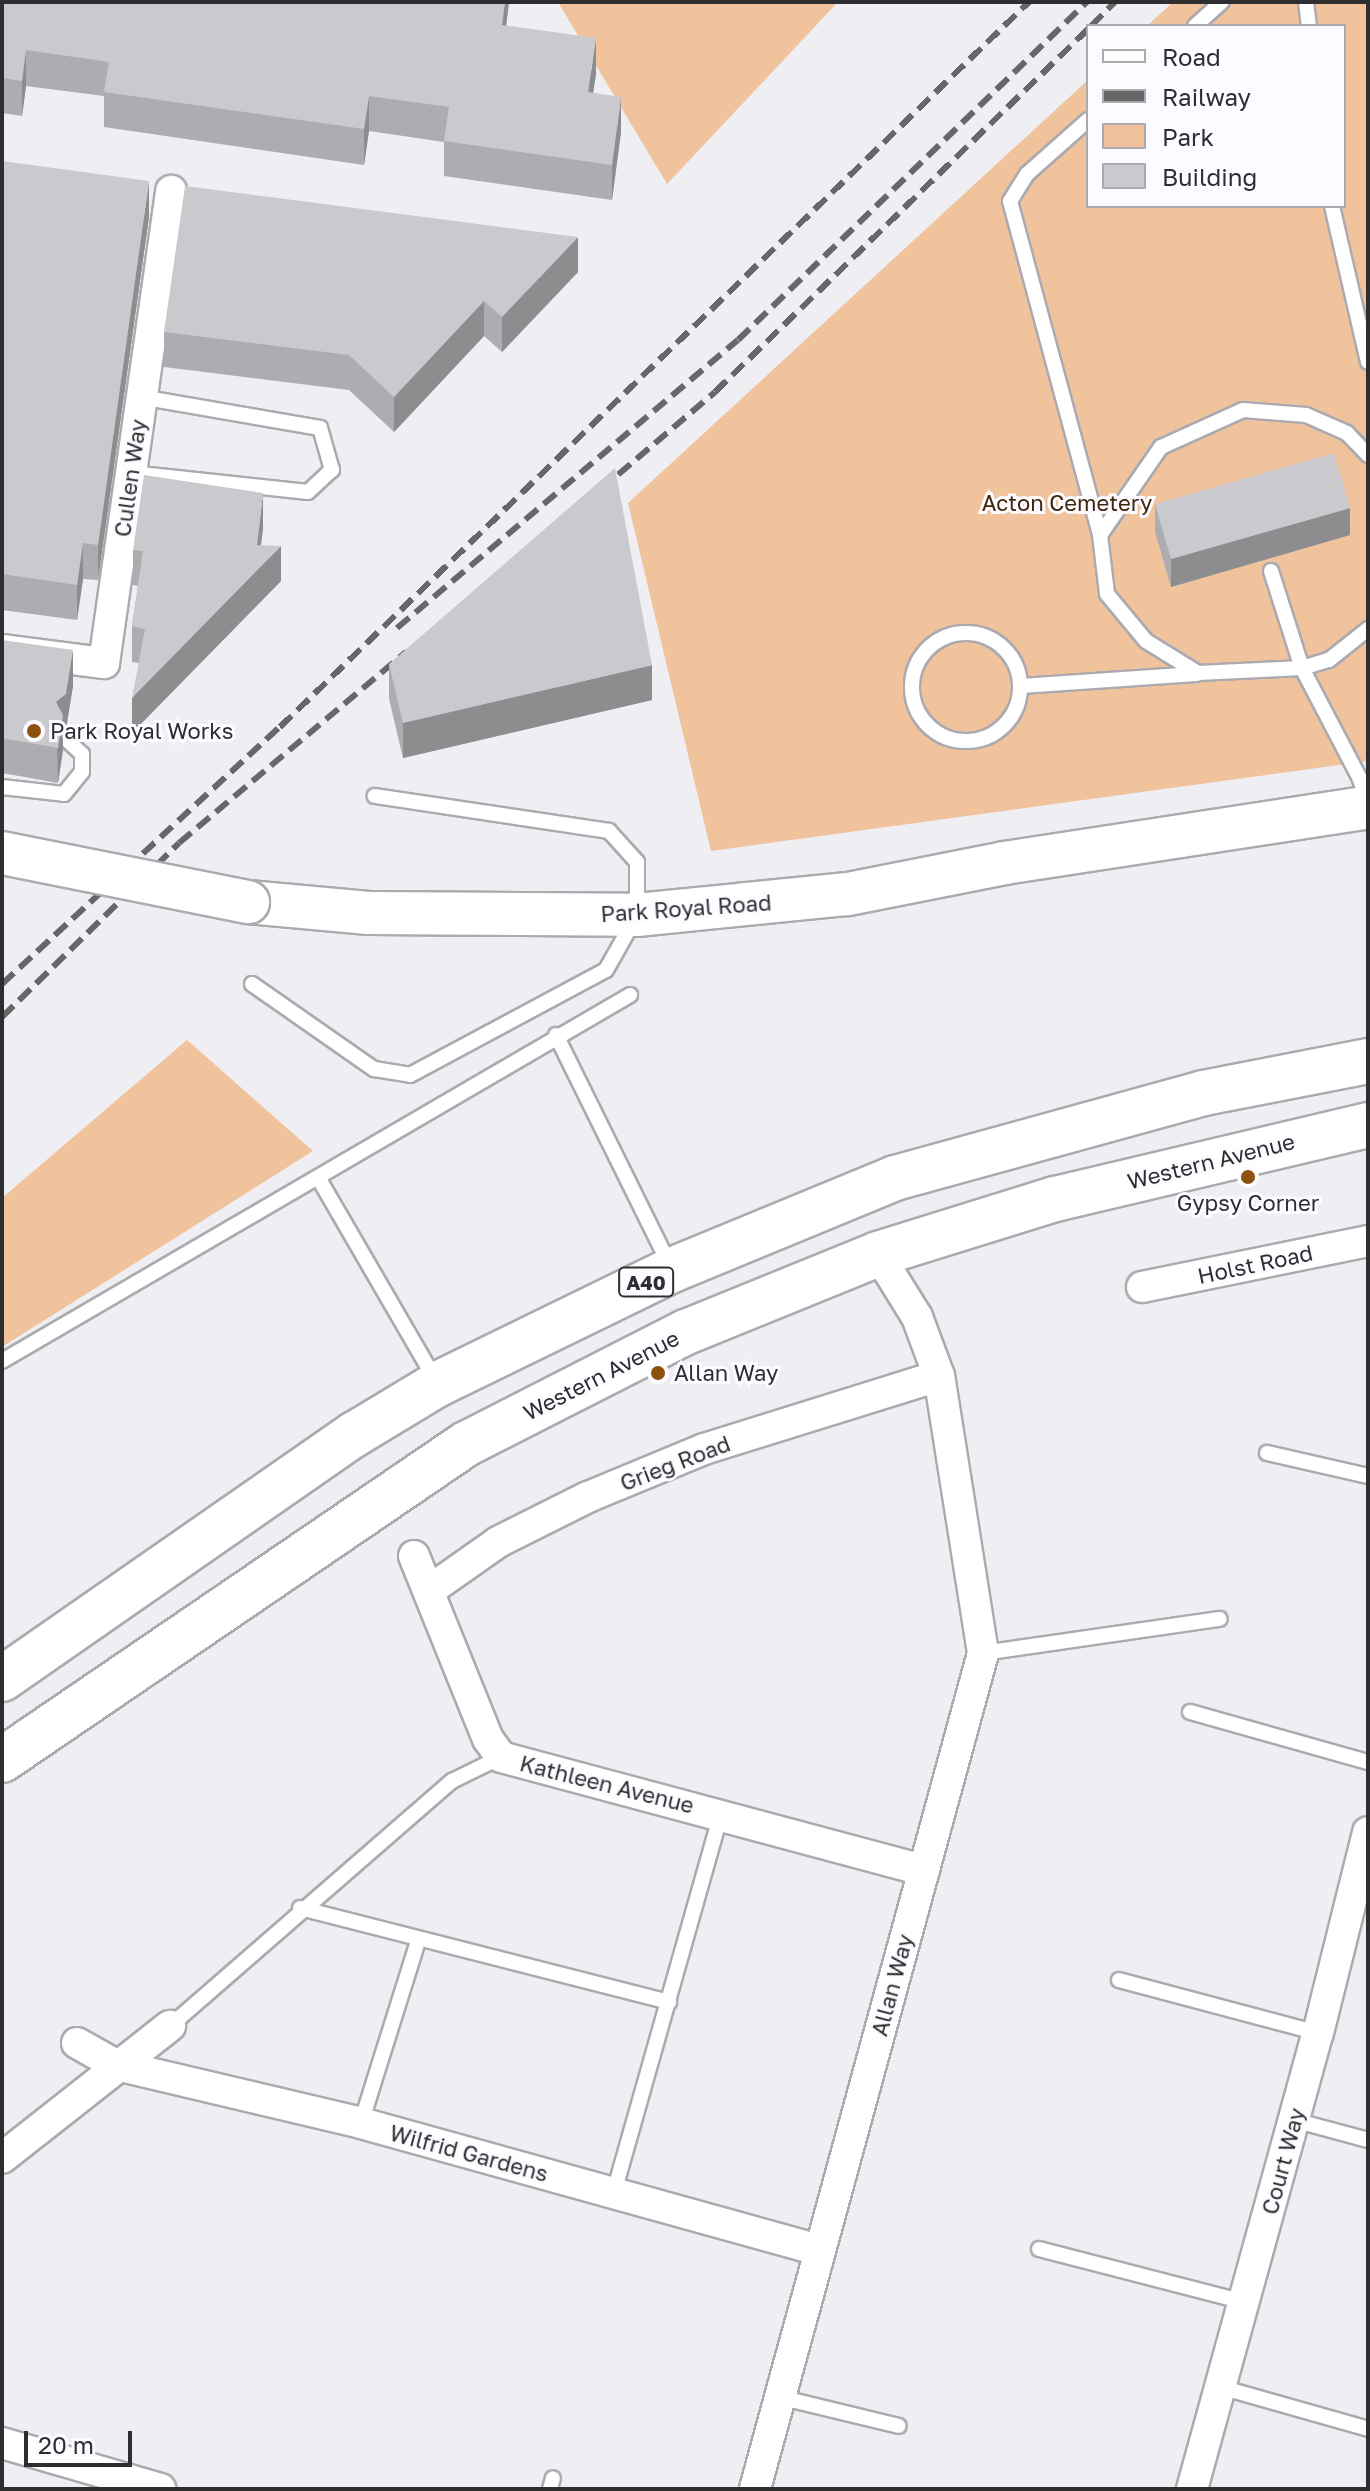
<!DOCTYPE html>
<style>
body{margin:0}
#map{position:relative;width:1370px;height:2491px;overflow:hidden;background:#eeeef3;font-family:"Golos Text",sans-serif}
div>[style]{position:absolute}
.green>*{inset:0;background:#f1c39c}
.roads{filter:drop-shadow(2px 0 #abaaaf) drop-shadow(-2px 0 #abaaaf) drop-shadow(0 2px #abaaaf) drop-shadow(0 -2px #abaaaf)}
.service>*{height:14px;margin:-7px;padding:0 7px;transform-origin:7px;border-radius:7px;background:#fff}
.service>.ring{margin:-7px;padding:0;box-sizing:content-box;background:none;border:14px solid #fff;border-radius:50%}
.minor>*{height:30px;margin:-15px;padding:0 15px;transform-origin:15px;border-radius:15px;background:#fff}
.secondary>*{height:42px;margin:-21px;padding:0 21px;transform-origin:21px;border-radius:21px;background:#fff}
.trunk>*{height:44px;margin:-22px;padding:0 22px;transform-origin:22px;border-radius:22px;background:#fff}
.rail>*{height:6px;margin-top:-3px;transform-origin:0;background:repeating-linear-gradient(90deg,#676769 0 16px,transparent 0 24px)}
.bridges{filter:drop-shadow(2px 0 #abaaaf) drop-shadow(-2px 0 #abaaaf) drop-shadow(0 2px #abaaaf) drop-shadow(0 -2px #abaaaf)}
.secondary-bridge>*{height:42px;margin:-21px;padding:0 21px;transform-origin:21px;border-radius:21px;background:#fff}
.wall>*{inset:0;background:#adadb1}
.shaded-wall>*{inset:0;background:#8d8d90}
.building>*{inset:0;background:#c9c9ce}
.dots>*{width:22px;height:22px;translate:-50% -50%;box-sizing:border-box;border:4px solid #fcfbff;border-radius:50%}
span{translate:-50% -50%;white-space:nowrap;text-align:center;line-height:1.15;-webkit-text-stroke:6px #fcfbff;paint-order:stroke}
.shield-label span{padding:2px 6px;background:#fcfbff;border:2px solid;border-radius:6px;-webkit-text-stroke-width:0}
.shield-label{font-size:20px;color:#2e2e30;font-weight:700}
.street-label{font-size:22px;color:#2e2e30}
.park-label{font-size:22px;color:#40260b}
.poi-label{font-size:22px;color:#2e2e30}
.left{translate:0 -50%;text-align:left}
.frame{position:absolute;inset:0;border:4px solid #2e2e30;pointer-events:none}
.legend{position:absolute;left:1086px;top:24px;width:260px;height:184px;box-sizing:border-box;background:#fcfbff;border:2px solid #aaa9ac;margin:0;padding:10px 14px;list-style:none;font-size:24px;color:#2e2e30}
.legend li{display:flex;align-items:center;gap:16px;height:40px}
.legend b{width:40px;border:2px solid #aaa9ac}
.scale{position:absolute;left:24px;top:2431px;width:108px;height:36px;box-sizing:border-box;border:4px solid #2e2e30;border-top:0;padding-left:10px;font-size:24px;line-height:28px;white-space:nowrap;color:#2e2e30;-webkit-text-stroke:6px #fcfbff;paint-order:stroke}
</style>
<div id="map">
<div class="green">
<div style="clip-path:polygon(558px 2px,838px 2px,667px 184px)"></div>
<div style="clip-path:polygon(1173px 2px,1368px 2px,1368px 761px,711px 851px,628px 503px,1088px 80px,1088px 206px,1344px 206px,1344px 26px,1147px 26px)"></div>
<div style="clip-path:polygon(187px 1040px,313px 1151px,2px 1347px,2px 1198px)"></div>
</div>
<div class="roads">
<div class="service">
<div style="left:1306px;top:2px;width:24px;rotate:83deg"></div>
<div style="left:1195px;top:26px;width:36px;rotate:-42deg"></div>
<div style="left:1088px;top:120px;width:81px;rotate:138.5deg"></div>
<div style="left:1027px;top:174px;width:32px;rotate:122deg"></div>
<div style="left:1010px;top:201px;width:346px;rotate:74.9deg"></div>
<div style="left:1332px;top:206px;width:160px;rotate:77deg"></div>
<div style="left:1368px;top:455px;width:30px;rotate:-134deg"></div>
<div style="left:1347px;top:433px;width:45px;rotate:-156.3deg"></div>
<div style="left:1306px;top:415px;width:63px;rotate:-175.5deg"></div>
<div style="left:1243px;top:410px;width:90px;rotate:155.7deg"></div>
<div style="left:1161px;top:447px;width:107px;rotate:124.7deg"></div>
<div style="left:1100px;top:535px;width:59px;rotate:83.2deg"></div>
<div style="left:1107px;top:594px;width:61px;rotate:50.3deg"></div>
<div style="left:1146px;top:641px;width:61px;rotate:31.6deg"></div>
<div style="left:1198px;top:673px;width:104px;rotate:-2.8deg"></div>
<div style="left:1302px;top:668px;width:28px;rotate:-17deg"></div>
<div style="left:1329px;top:660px;width:50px;rotate:-38.5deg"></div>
<div style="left:131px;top:473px;width:178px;rotate:6.1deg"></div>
<div style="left:308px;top:492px;width:33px;rotate:-43deg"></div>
<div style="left:332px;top:470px;width:44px;rotate:-105.9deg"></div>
<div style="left:320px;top:428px;width:182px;rotate:-170.2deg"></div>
<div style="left:1271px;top:571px;width:102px;rotate:72.3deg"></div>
<div style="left:1302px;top:668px;width:125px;rotate:62.4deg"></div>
<div style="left:1360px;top:779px;width:24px;rotate:73deg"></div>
<div class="ring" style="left:912px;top:633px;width:94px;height:94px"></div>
<div style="left:1021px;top:686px;width:176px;rotate:-3.9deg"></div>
<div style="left:2px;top:787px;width:62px;rotate:6.4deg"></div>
<div style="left:64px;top:794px;width:28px;rotate:-51deg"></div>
<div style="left:82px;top:772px;width:18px;rotate:-90deg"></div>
<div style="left:82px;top:754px;width:22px;rotate:-137deg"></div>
<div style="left:252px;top:984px;width:149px;rotate:34.9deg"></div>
<div style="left:374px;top:1069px;width:36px;rotate:9deg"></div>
<div style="left:410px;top:1075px;width:222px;rotate:-28.2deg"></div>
<div style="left:606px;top:970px;width:63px;rotate:-60.6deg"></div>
<div style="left:637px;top:915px;width:53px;rotate:-90deg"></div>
<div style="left:637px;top:862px;width:42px;rotate:-132.1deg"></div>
<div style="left:609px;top:831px;width:237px;rotate:-171.5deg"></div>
<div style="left:556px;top:1035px;width:258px;rotate:63.7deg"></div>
<div style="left:319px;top:1179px;width:233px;rotate:59.9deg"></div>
<div style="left:2px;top:1361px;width:727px;rotate:-30.23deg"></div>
<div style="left:1267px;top:1453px;width:104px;rotate:12.8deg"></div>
<div style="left:983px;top:1653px;width:239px;rotate:-8.2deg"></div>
<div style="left:1190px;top:1712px;width:185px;rotate:15.7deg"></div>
<div style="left:300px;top:1908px;width:381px;rotate:14.3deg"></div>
<div style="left:1119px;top:1980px;width:206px;rotate:14.9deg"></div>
<div style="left:170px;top:2026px;width:374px;rotate:-41deg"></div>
<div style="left:452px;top:1781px;width:55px;rotate:-26.1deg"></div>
<div style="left:1294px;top:2120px;width:77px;rotate:15.1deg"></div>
<div style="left:361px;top:2123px;width:191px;rotate:-72.6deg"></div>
<div style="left:614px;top:2192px;width:394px;rotate:-74.2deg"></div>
<div style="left:1039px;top:2249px;width:212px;rotate:14.5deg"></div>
<div style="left:1220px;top:2387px;width:154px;rotate:15.8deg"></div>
<div style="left:779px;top:2397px;width:123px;rotate:13.6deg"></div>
<div style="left:550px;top:2489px;width:11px;rotate:-75deg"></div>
</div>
<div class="minor">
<div style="left:2px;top:650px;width:103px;rotate:7.3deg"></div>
<div style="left:104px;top:663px;width:477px;rotate:-81.9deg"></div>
<div style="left:1142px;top:1287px;width:231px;rotate:-11.5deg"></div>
<div style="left:414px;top:1556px;width:197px;rotate:68deg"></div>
<div style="left:488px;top:1739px;width:22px;rotate:54deg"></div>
<div style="left:501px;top:1757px;width:438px;rotate:15deg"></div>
<div style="left:430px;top:1590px;width:83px;rotate:-35.2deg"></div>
<div style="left:498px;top:1542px;width:101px;rotate:-26.6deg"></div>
<div style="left:588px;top:1497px;width:126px;rotate:-22.5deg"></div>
<div style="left:704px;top:1449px;width:246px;rotate:-17.3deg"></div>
<div style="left:77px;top:2043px;width:45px;rotate:29.4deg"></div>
<div style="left:116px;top:2065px;width:252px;rotate:13.3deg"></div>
<div style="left:361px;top:2123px;width:475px;rotate:15.5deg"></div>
<div style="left:2px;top:2158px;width:214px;rotate:-38.2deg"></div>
<div style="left:2px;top:2443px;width:165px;rotate:16.2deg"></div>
<div style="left:755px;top:2489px;width:867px;rotate:-74.74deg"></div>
<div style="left:983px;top:1653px;width:280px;rotate:-99deg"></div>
<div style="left:939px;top:1376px;width:63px;rotate:-110.4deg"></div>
<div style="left:917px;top:1317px;width:74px;rotate:-121.8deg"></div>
<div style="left:1192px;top:2489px;width:473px;rotate:-74.6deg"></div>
<div style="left:1318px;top:2033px;width:207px;rotate:-76deg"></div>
</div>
<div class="secondary">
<div style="left:248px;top:902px;width:121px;rotate:5.2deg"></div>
<div style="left:369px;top:913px;width:268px;rotate:0.4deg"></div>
<div style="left:637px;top:915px;width:212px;rotate:-5.7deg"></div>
<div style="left:848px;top:894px;width:159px;rotate:-11.2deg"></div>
<div style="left:1004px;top:863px;width:368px;rotate:-8.7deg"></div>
</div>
<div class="trunk">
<div style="left:2px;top:1679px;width:430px;rotate:-34.8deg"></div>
<div style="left:355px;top:1434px;width:97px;rotate:-31.1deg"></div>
<div style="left:438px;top:1384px;width:260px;rotate:-26deg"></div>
<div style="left:672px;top:1270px;width:241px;rotate:-22.4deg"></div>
<div style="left:895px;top:1178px;width:320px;rotate:-15.4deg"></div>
<div style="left:1204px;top:1093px;width:167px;rotate:-11deg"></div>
<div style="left:2px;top:1760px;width:561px;rotate:-34.26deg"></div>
<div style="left:466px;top:1444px;width:247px;rotate:-27deg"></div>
<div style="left:686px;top:1332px;width:207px;rotate:-22.1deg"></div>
<div style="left:878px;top:1254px;width:185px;rotate:-17.3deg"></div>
<div style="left:1055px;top:1199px;width:322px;rotate:-13.3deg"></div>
</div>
</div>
<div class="rail">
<div style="left:1091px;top:26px;width:34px;rotate:-45deg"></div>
<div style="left:600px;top:490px;width:151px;rotate:-40.4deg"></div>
<div style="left:715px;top:392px;width:520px;rotate:-44.22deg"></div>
<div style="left:397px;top:628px;width:446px;rotate:-40.2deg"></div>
<div style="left:738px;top:340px;width:486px;rotate:-44.1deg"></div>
<div style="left:2px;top:984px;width:379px;rotate:-42.8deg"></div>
<div style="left:280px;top:727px;width:1042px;rotate:-44.07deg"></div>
<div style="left:2px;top:1017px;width:248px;rotate:-44.5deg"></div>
<div style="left:179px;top:843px;width:297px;rotate:-40.1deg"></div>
</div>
<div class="bridges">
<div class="secondary-bridge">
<div style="left:2px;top:853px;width:251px;rotate:11.3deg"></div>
</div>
</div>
<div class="wall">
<div style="clip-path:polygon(2px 2px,509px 2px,506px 25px,596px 74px,593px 93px,621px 132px,612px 200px,444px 176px,444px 142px,369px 131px,364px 165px,104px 127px,104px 96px,26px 86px,22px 116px,2px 113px)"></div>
<div style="clip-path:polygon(2px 161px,149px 217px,98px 580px,83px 579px,77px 620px,2px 610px)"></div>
<div style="clip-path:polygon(578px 272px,502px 352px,484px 336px,394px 432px,349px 390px,164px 367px,164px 332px)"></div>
<div style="clip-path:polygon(1155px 504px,1350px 535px,1171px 587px,1155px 532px)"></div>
<div style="clip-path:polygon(263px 528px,261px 545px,281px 581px,132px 733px,139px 663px,132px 662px,132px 626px,138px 586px,133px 585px,133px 550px)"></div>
<div style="clip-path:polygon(2px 640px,73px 686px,66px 729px,63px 732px,63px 750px,58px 783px,2px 773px)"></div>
<div style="clip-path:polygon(389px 664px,652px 700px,403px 758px,389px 699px)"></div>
</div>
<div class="shaded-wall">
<div style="clip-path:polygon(505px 2px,509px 2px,502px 60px,502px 25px)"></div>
<div style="clip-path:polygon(596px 38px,596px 74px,588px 127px,588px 92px)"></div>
<div style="clip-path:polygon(26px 50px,26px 86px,22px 116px,22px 81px)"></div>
<div style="clip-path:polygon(369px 96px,369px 131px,364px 165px,364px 129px)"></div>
<div style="clip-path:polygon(621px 97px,621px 132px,612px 200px,612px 165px)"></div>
<div style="clip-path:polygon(149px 181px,149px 217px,98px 580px,98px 545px)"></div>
<div style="clip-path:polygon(578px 237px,578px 272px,502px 352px,502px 317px)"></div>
<div style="clip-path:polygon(484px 301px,484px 336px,394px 432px,394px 397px)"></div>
<div style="clip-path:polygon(263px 493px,263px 528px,258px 569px,281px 546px,281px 581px,132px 733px,132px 698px,257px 545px)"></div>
<div style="clip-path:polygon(1350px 508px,1350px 535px,1171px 587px,1171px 559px)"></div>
<div style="clip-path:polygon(83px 543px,83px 579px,77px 620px,77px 585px)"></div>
<div style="clip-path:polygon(73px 650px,73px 686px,66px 729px,63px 732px,63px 750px,58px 783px,56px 702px)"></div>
<div style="clip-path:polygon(652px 665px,652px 700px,403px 758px,403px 723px)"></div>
</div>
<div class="building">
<div style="clip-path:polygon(2px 2px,505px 2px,502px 25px,596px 38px,588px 92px,621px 97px,612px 165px,444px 141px,449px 107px,369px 96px,364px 129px,104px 92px,109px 62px,26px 50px,22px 81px,2px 78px)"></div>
<div style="clip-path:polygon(2px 161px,149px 181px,98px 545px,83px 543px,77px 585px,2px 574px)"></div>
<div style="clip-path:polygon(185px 186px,578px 237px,502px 317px,484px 301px,394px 397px,349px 355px,164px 332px)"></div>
<div style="clip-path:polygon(1334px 453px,1350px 508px,1171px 559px,1155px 504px)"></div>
<div style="clip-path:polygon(615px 468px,652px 665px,403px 723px,389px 664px)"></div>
<div style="clip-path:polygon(144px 475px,263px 493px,257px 545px,281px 546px,132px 698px,145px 629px,132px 626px,143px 551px,133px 550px)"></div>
<div style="clip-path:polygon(2px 640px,73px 650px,66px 694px,56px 702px,63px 715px,58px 748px,2px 738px)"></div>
</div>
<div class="dots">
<div style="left:34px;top:731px;background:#8c510d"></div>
<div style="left:1248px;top:1177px;background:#8c510d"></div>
<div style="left:658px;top:1373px;background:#8c510d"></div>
</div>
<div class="shield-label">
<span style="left:646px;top:1282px">A40</span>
</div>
<div class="street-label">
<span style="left:130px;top:478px;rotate:-82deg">Cullen Way</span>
<span style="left:686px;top:908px;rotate:-4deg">Park Royal Road</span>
<span style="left:1211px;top:1161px;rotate:-14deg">Western Avenue</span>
<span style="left:1255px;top:1264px;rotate:-12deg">Holst Road</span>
<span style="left:601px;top:1375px;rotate:-27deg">Western Avenue</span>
<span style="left:675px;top:1463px;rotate:-21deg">Grieg Road</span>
<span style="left:607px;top:1784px;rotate:14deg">Kathleen Avenue</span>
<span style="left:892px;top:1985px;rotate:-75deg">Allan Way</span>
<span style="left:469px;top:2153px;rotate:15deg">Wilfrid Gardens</span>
<span style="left:1283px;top:2161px;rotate:-75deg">Court Way</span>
</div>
<div class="park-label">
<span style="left:1067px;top:503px">Acton Cemetery</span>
</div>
<div class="poi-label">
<span class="left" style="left:50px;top:731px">Park Royal Works</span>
<span style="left:1248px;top:1203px">Gypsy Corner</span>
<span class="left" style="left:674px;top:1373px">Allan Way</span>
</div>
<div class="frame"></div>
<ul class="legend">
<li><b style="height:10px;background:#fff"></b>Road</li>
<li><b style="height:10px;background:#676769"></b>Railway</li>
<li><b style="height:22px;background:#f1c39c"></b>Park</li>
<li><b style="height:22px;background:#c9c9ce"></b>Building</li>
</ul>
<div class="scale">20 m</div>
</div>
